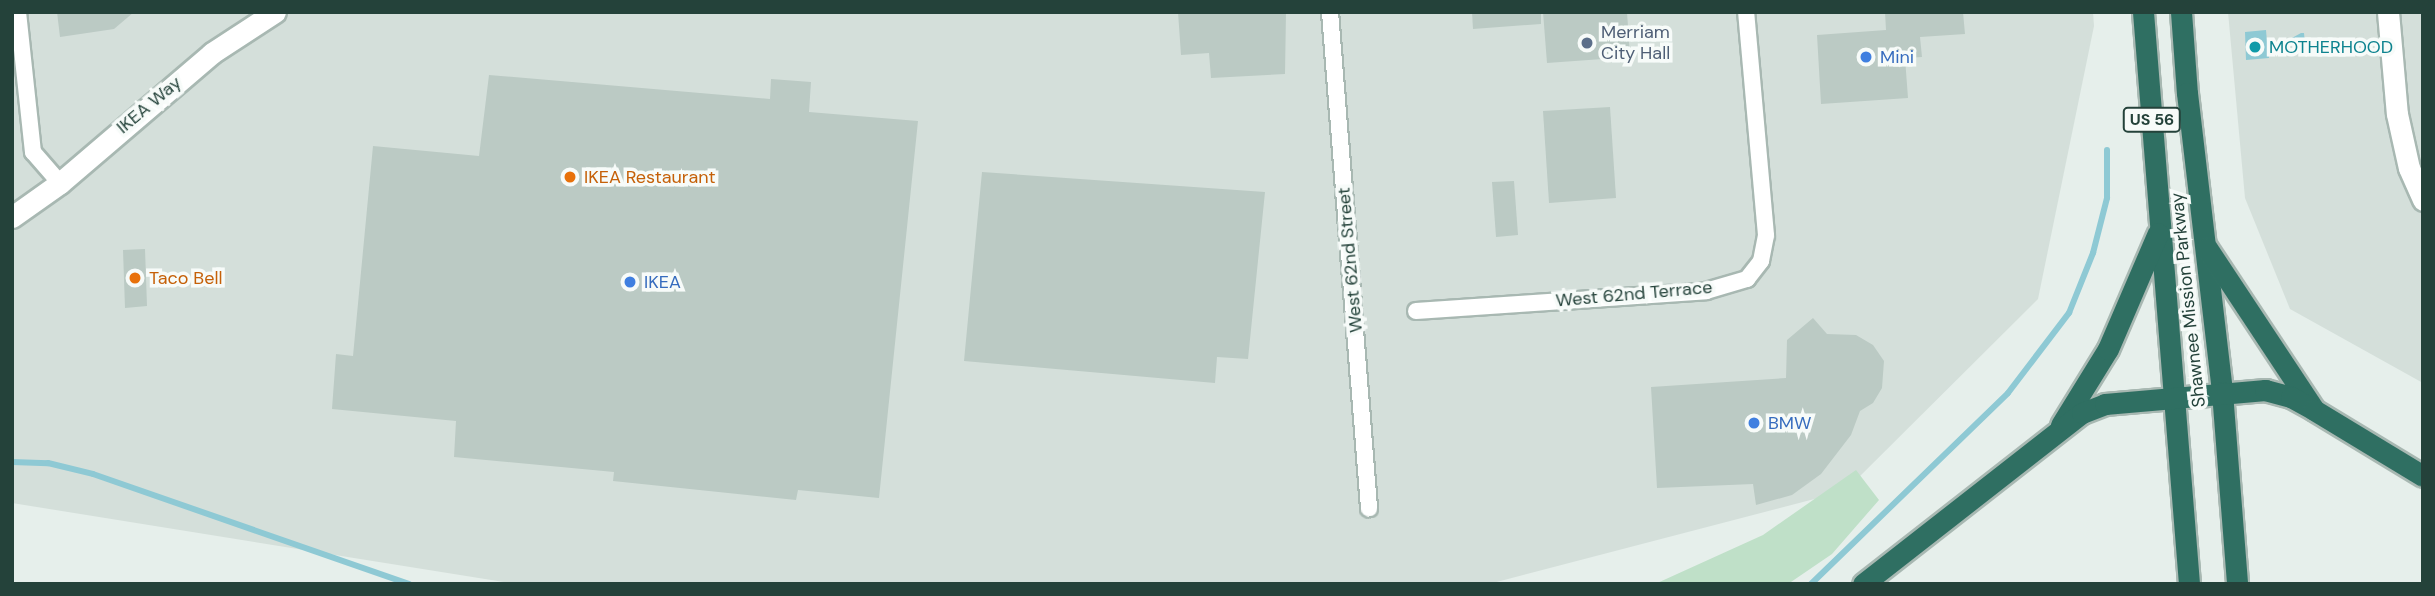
<!DOCTYPE html>
<style>
body{margin:0}
#map{position:relative;width:2435px;height:596px;overflow:hidden;background:#e6efeb;font-family:"DM Sans",sans-serif}
div>[style]{position:absolute}
.built>*{inset:0;background:#d4dfda}
.green>*{inset:0;background:#bfe0c8}
.water>*{inset:0;background:#8ec9d4}
.stream>*{height:6px;margin:-3px;padding:0 3px;transform-origin:3px;border-radius:3px;background:#8ec9d4}
.building>*{inset:0;background:#bbcac4}
.roads{filter:drop-shadow(2px 0 #a8b8b2) drop-shadow(-2px 0 #a8b8b2) drop-shadow(0 2px #a8b8b2) drop-shadow(0 -2px #a8b8b2)}
.street>*{height:16px;margin:-8px;padding:0 8px;transform-origin:8px;border-radius:8px;background:#fff}
.secondary>*{height:21px;margin:-10.5px;padding:0 10.5px;transform-origin:10.5px;border-radius:10.5px;background:#fff}
.highway>*{height:21px;margin:-10.5px;padding:0 10.5px;transform-origin:10.5px;border-radius:10.5px;background:#2f6f62}
.dots>*{width:19px;height:19px;translate:-50% -50%;box-sizing:border-box;border:4px solid #f7fbf9;border-radius:50%}
span{translate:-50% -50%;white-space:nowrap;text-align:center;line-height:1.15;-webkit-text-stroke:7px #f7fbf9;paint-order:stroke}
.shield-label span{padding:2px 5px;background:#f7fbf9;border:2px solid;border-radius:5px;-webkit-text-stroke-width:0}
.shield-label{font-size:16px;color:#24423a;font-weight:700}
.service-label{font-size:18px;color:#4e5e75}
.left{translate:0 -50%;text-align:left}
.culture-label{font-size:18px;color:#0d838f}
.shop-label{font-size:18px;color:#366cbe}
.street-label{font-size:18px;color:#24423a}
.food-label{font-size:18px;color:#c56008}
.frame{position:absolute;inset:0;border:14px solid #24423a;pointer-events:none}
</style>
<div id="map">
<div class="built">
<div style="clip-path:polygon(12px 12px,2093px 12px,2094px 26px,2038px 299px,1845px 491px,1489px 584px,516px 584px,12px 503px)"></div>
<div style="clip-path:polygon(2228px 12px,2423px 12px,2423px 383px,2290px 309px,2245px 198px)"></div>
</div>
<div class="green">
<div style="clip-path:polygon(1856px 470px,1879px 500px,1832px 554px,1788px 584px,1655px 584px,1763px 535px)"></div>
</div>
<div class="water">
<div style="clip-path:polygon(2266px 30px,2267px 42px,2283px 43px,2301px 33px,2304px 33px,2305px 44px,2293px 48px,2291px 43px,2283px 47px,2268px 45px,2269px 58px,2246px 60px,2245px 32px)"></div>
</div>
<div class="stream">
<div style="left:12px;top:462px;width:36px;rotate:2deg"></div>
<div style="left:48px;top:463px;width:46px;rotate:13.7deg"></div>
<div style="left:93px;top:474px;width:335px;rotate:19.2deg"></div>
<div style="left:1811px;top:584px;width:274px;rotate:-44.1deg"></div>
<div style="left:2008px;top:393px;width:101px;rotate:-52.7deg"></div>
<div style="left:2069px;top:313px;width:65px;rotate:-68.2deg"></div>
<div style="left:2093px;top:253px;width:57px;rotate:-75.7deg"></div>
<div style="left:2107px;top:198px;width:48px;rotate:-90deg"></div>
</div>
<div class="building">
<div style="clip-path:polygon(57px 12px,134px 12px,114px 29px,60px 37px)"></div>
<div style="clip-path:polygon(1178px 12px,1286px 12px,1285px 74px,1211px 78px,1209px 53px,1181px 55px)"></div>
<div style="clip-path:polygon(1472px 12px,1541px 12px,1541px 24px,1473px 29px)"></div>
<div style="clip-path:polygon(1543px 12px,1627px 12px,1630px 57px,1547px 63px)"></div>
<div style="clip-path:polygon(1885px 12px,1963px 12px,1965px 34px,1920px 37px,1922px 57px,1905px 58px,1908px 98px,1821px 104px,1817px 35px,1886px 30px)"></div>
<div style="clip-path:polygon(489px 75px,770px 99px,771px 79px,811px 82px,809px 112px,918px 121px,879px 498px,798px 490px,796px 500px,613px 481px,614px 472px,454px 457px,456px 421px,332px 409px,336px 354px,353px 356px,373px 146px,479px 156px)"></div>
<div style="clip-path:polygon(1610px 107px,1616px 198px,1549px 203px,1543px 111px)"></div>
<div style="clip-path:polygon(982px 172px,1265px 192px,1248px 359px,1217px 357px,1215px 383px,964px 361px)"></div>
<div style="clip-path:polygon(1514px 181px,1518px 235px,1496px 237px,1492px 182px)"></div>
<div style="clip-path:polygon(145px 249px,147px 306px,125px 308px,123px 250px)"></div>
<div style="clip-path:polygon(1813px 318px,1827px 334px,1856px 335px,1873px 345px,1884px 361px,1882px 388px,1873px 403px,1860px 411px,1851px 435px,1821px 474px,1792px 495px,1756px 505px,1753px 484px,1657px 488px,1651px 387px,1786px 378px,1787px 340px)"></div>
</div>
<div class="roads">
<div class="street">
<div style="left:18px;top:12px;width:141px;rotate:83.9deg"></div>
<div style="left:33px;top:152px;width:41px;rotate:48.9deg"></div>
<div style="left:1330px;top:12px;width:498px;rotate:85.5deg"></div>
<div style="left:1416px;top:311px;width:291px;rotate:-3.9deg"></div>
<div style="left:1706px;top:291px;width:43px;rotate:-16.3deg"></div>
<div style="left:1747px;top:279px;width:23px;rotate:-52deg"></div>
<div style="left:1761px;top:261px;width:26px;rotate:-79deg"></div>
<div style="left:1766px;top:235px;width:224px;rotate:-95.1deg"></div>
</div>
<div class="secondary">
<div style="left:2388px;top:12px;width:102px;rotate:85deg"></div>
<div style="left:2397px;top:114px;width:55px;rotate:77.5deg"></div>
<div style="left:2409px;top:168px;width:35px;rotate:66deg"></div>
<div style="left:12px;top:217px;width:59px;rotate:-35.3deg"></div>
<div style="left:60px;top:183px;width:200px;rotate:-40.5deg"></div>
<div style="left:212px;top:53px;width:75px;rotate:-33.1deg"></div>
</div>
<div class="highway">
<div style="left:2143px;top:12px;width:574px;rotate:85.4deg"></div>
<div style="left:2181px;top:12px;width:81px;rotate:85.8deg"></div>
<div style="left:2187px;top:93px;width:301px;rotate:83.3deg"></div>
<div style="left:2222px;top:392px;width:193px;rotate:85.5deg"></div>
<div style="left:2207px;top:248px;width:192px;rotate:56.5deg"></div>
<div style="left:2061px;top:425px;width:89px;rotate:-58.3deg"></div>
<div style="left:2108px;top:349px;width:126px;rotate:-66.7deg"></div>
<div style="left:1863px;top:584px;width:278px;rotate:-38deg"></div>
<div style="left:2082px;top:413px;width:25px;rotate:-21deg"></div>
<div style="left:2105px;top:404px;width:161px;rotate:-5deg"></div>
<div style="left:2265px;top:390px;width:27px;rotate:15deg"></div>
<div style="left:2291px;top:397px;width:26px;rotate:29deg"></div>
<div style="left:2314px;top:410px;width:127px;rotate:31.2deg"></div>
</div>
</div>
<div class="dots">
<div style="left:1587px;top:43px;background:#5c6f8a"></div>
<div style="left:2255px;top:47px;background:#0f9aa8"></div>
<div style="left:1866px;top:57px;background:#3f7fe0"></div>
<div style="left:570px;top:177px;background:#e8710a"></div>
<div style="left:135px;top:278px;background:#e8710a"></div>
<div style="left:630px;top:282px;background:#3f7fe0"></div>
<div style="left:1754px;top:423px;background:#3f7fe0"></div>
</div>
<div class="shield-label">
<span style="left:2152px;top:120px">US 56</span>
</div>
<div class="service-label">
<span class="left" style="left:1601px;top:43px">Merriam<br>City Hall</span>
</div>
<div class="culture-label">
<span class="left" style="left:2269px;top:47px">MOTHERHOOD</span>
</div>
<div class="shop-label">
<span class="left" style="left:1880px;top:57px">Mini</span>
<span class="left" style="left:644px;top:282px">IKEA</span>
<span class="left" style="left:1768px;top:423px">BMW</span>
</div>
<div class="street-label">
<span style="left:149px;top:105px;rotate:-40deg">IKEA Way</span>
<span style="left:1350px;top:260px;rotate:-95deg">West 62nd Street</span>
<span style="left:1634px;top:294px;rotate:-5deg">West 62nd Terrace</span>
<span style="left:2188px;top:300px;rotate:-96deg">Shawnee Mission Parkway</span>
</div>
<div class="food-label">
<span class="left" style="left:584px;top:177px">IKEA Restaurant</span>
<span class="left" style="left:149px;top:278px">Taco Bell</span>
</div>
<div class="frame"></div>
</div>
